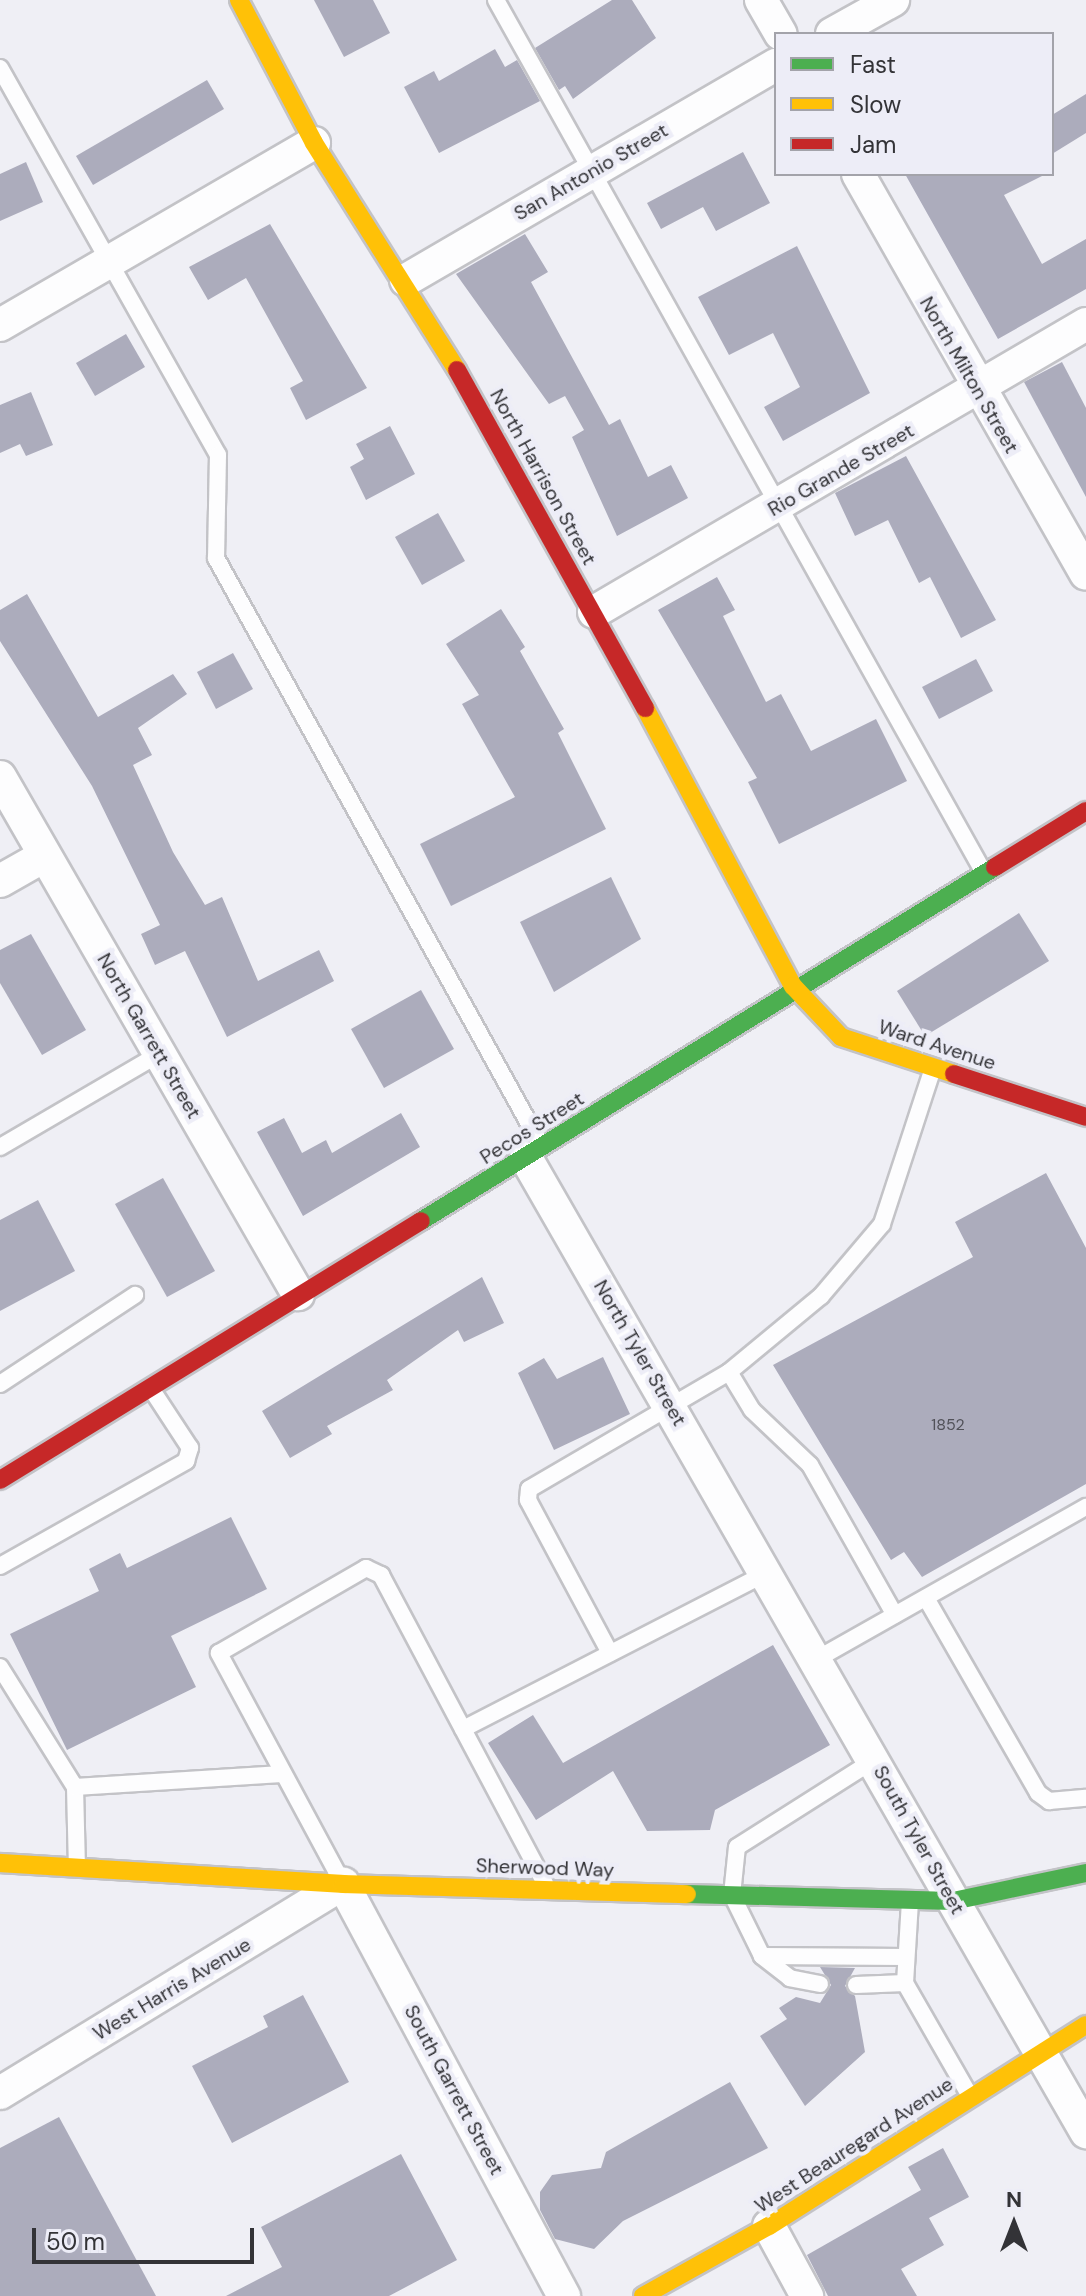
<!DOCTYPE html>
<style>
body{margin:0}
#map{position:relative;width:1086px;height:2296px;overflow:hidden;background:#efeff5;font-family:"DM Sans",sans-serif}
div>[style]{position:absolute}
.building>*{inset:0;background:#acacbc}
.roads{filter:drop-shadow(2px 0 #c3c3c7) drop-shadow(-2px 0 #c3c3c7) drop-shadow(0 2px #c3c3c7) drop-shadow(0 -2px #c3c3c7)}
.lane>*{height:16px;margin:-8px;padding:0 8px;transform-origin:8px;border-radius:8px;background:#fdfdfe}
.street>*{height:32px;margin:-16px;padding:0 16px;transform-origin:16px;border-radius:16px;background:#fdfdfe}
.fast>*{height:18px;margin:-9px;padding:0 9px;transform-origin:9px;border-radius:9px;background:#4caf50}
.slow>*{height:18px;margin:-9px;padding:0 9px;transform-origin:9px;border-radius:9px;background:#ffc107}
.jam>*{height:18px;margin:-9px;padding:0 9px;transform-origin:9px;border-radius:9px;background:#c62828}
span{translate:-50% -50%;white-space:nowrap;text-align:center;line-height:1.15;-webkit-text-stroke:8px #ededf7;paint-order:stroke}
.number-label{font-size:16px;color:#515158}
.number-label span{-webkit-text-stroke-width:0}
.street-label{font-size:20px;color:#333337}
.legend{position:absolute;left:774px;top:32px;width:280px;height:144px;box-sizing:border-box;background:#ededf7;border:2px solid #a3a3aa;margin:0;padding:10px 14px;list-style:none;font-size:24px;color:#333337}
.legend li{display:flex;align-items:center;gap:16px;height:40px}
.legend b{width:40px;border:2px solid #a3a3aa}
.north{position:absolute;left:974px;top:2184px;width:80px;height:80px;-webkit-text-stroke:6px #ededf7;paint-order:stroke;rotate:0deg;font-size:22px;font-weight:700;line-height:32px;text-align:center;color:#333337}
.north::after{content:'';display:block;margin:auto;width:28px;height:36px;background:#333337;clip-path:polygon(50% 0,100% 100%,50% 72%,0 100%)}
.scale{position:absolute;left:32px;top:2228px;width:222px;height:36px;box-sizing:border-box;border:4px solid #333337;border-top:0;padding-left:10px;font-size:24px;line-height:28px;white-space:nowrap;color:#333337;-webkit-text-stroke:6px #ededf7;paint-order:stroke}
</style>
<div id="map">
<div class="building">
<div style="clip-path:polygon(314px 0,373px 0,390px 33px,344px 57px)"></div>
<div style="clip-path:polygon(612px 0,632px 0,656px 38px,573px 99px,565px 86px,559px 90px,535px 48px)"></div>
<div style="clip-path:polygon(495px 49px,505px 67px,517px 60px,540px 101px,439px 153px,404px 87px,434px 71px,439px 81px)"></div>
<div style="clip-path:polygon(207px 80px,224px 109px,93px 185px,76px 156px)"></div>
<div style="clip-path:polygon(1086px 94px,1086px 133px,1052px 154px,1052px 115px)"></div>
<div style="clip-path:polygon(743px 152px,770px 203px,716px 231px,703px 207px,661px 229px,647px 203px)"></div>
<div style="clip-path:polygon(26px 162px,43px 202px,0 221px,0 174px)"></div>
<div style="clip-path:polygon(905px 174px,1046px 174px,1004px 195px,1042px 264px,1086px 239px,1086px 289px,998px 339px)"></div>
<div style="clip-path:polygon(270px 224px,367px 388px,306px 420px,290px 388px,303px 381px,246px 278px,208px 300px,189px 267px)"></div>
<div style="clip-path:polygon(525px 234px,548px 272px,531px 282px,609px 425px,620px 419px,648px 477px,671px 465px,688px 498px,617px 536px,572px 437px,584px 430px,565px 396px,549px 404px,456px 274px)"></div>
<div style="clip-path:polygon(797px 246px,870px 393px,783px 441px,764px 407px,800px 387px,773px 333px,729px 355px,698px 297px)"></div>
<div style="clip-path:polygon(126px 334px,145px 367px,95px 396px,76px 363px)"></div>
<div style="clip-path:polygon(1062px 362px,1086px 408px,1086px 497px,1024px 382px)"></div>
<div style="clip-path:polygon(31px 392px,53px 445px,26px 456px,20px 444px,0 453px,0 405px)"></div>
<div style="clip-path:polygon(390px 426px,415px 474px,366px 500px,350px 467px,364px 459px,356px 444px)"></div>
<div style="clip-path:polygon(906px 456px,996px 620px,961px 638px,930px 577px,919px 583px,888px 520px,855px 536px,835px 493px)"></div>
<div style="clip-path:polygon(438px 513px,465px 561px,422px 585px,395px 537px)"></div>
<div style="clip-path:polygon(717px 577px,735px 610px,723px 616px,766px 702px,781px 694px,811px 751px,876px 719px,907px 781px,779px 844px,748px 782px,757px 778px,658px 610px)"></div>
<div style="clip-path:polygon(27px 594px,98px 717px,173px 674px,187px 694px,138px 728px,152px 755px,133px 765px,173px 852px,205px 905px,222px 897px,258px 981px,319px 950px,334px 981px,227px 1037px,185px 951px,155px 965px,141px 934px,160px 925px,92px 786px,0 641px,0 610px)"></div>
<div style="clip-path:polygon(501px 609px,525px 647px,520px 651px,564px 729px,558px 733px,606px 829px,451px 906px,420px 844px,515px 797px,462px 704px,479px 695px,446px 644px)"></div>
<div style="clip-path:polygon(233px 653px,253px 689px,216px 709px,197px 672px)"></div>
<div style="clip-path:polygon(976px 659px,993px 691px,939px 719px,922px 687px)"></div>
<div style="clip-path:polygon(611px 877px,641px 939px,554px 992px,520px 922px)"></div>
<div style="clip-path:polygon(1019px 913px,1049px 961px,925px 1036px,897px 991px)"></div>
<div style="clip-path:polygon(31px 934px,86px 1030px,42px 1055px,0 983px,0 950px)"></div>
<div style="clip-path:polygon(421px 990px,454px 1049px,384px 1088px,351px 1029px)"></div>
<div style="clip-path:polygon(401px 1113px,420px 1147px,303px 1216px,257px 1132px,284px 1118px,302px 1153px,326px 1140px,332px 1153px)"></div>
<div style="clip-path:polygon(1046px 1173px,1086px 1248px,1086px 1484px,922px 1577px,904px 1552px,891px 1560px,773px 1365px,973px 1257px,955px 1222px)"></div>
<div style="clip-path:polygon(163px 1178px,215px 1271px,167px 1297px,115px 1204px)"></div>
<div style="clip-path:polygon(38px 1200px,75px 1271px,0 1311px,0 1220px)"></div>
<div style="clip-path:polygon(482px 1277px,504px 1323px,464px 1342px,458px 1330px,387px 1380px,393px 1390px,327px 1426px,332px 1434px,290px 1458px,262px 1411px)"></div>
<div style="clip-path:polygon(603px 1357px,630px 1414px,554px 1450px,518px 1373px,544px 1358px,557px 1379px)"></div>
<div style="clip-path:polygon(231px 1517px,267px 1589px,171px 1636px,196px 1687px,67px 1750px,10px 1634px,99px 1591px,89px 1569px,120px 1553px,127px 1568px)"></div>
<div style="clip-path:polygon(773px 1645px,830px 1745px,715px 1810px,710px 1830px,647px 1831px,613px 1771px,536px 1820px,488px 1743px,533px 1715px,563px 1763px)"></div>
<div style="clip-path:polygon(820px 1967px,855px 1968px,845px 1986px,855px 1996px,865px 2052px,805px 2106px,760px 2036px,787px 2019px,779px 2008px,796px 1997px,820px 2003px,831px 1985px)"></div>
<div style="clip-path:polygon(303px 1995px,349px 2082px,232px 2143px,192px 2066px,268px 2027px,263px 2016px)"></div>
<div style="clip-path:polygon(730px 2082px,768px 2148px,623px 2221px,594px 2249px,555px 2239px,540px 2210px,540px 2192px,552px 2175px,601px 2168px,606px 2152px)"></div>
<div style="clip-path:polygon(59px 2117px,156px 2296px,0 2296px,0 2148px)"></div>
<div style="clip-path:polygon(943px 2148px,969px 2197px,929px 2218px,944px 2245px,901px 2269px,917px 2296px,828px 2296px,807px 2255px,921px 2190px,908px 2167px)"></div>
<div style="clip-path:polygon(401px 2154px,457px 2260px,389px 2296px,226px 2296px,282px 2267px,261px 2227px)"></div>
</div>
<div class="roads">
<div class="lane">
<div style="left:496px;top:0;width:998px;rotate:60.79deg"></div>
<div style="left:0;top:68px;width:444px;rotate:60.6deg"></div>
<div style="left:218px;top:455px;width:103px;rotate:91.1deg"></div>
<div style="left:216px;top:558px;width:671px;rotate:61.03deg"></div>
<div style="left:0;top:1147px;width:184px;rotate:-30.3deg"></div>
<div style="left:729px;top:1372px;width:119px;rotate:-39.6deg"></div>
<div style="left:821px;top:1296px;width:94px;rotate:-49.7deg"></div>
<div style="left:882px;top:1224px;width:164px;rotate:-71.9deg"></div>
<div style="left:0;top:1384px;width:162px;rotate:-33.4deg"></div>
<div style="left:0;top:1566px;width:214px;rotate:-29.4deg"></div>
<div style="left:186px;top:1461px;width:14px;rotate:-73deg"></div>
<div style="left:190px;top:1448px;width:69px;rotate:-123.2deg"></div>
<div style="left:926px;top:1598px;width:225px;rotate:60.1deg"></div>
<div style="left:1038px;top:1793px;width:14px;rotate:36deg"></div>
<div style="left:1049px;top:1801px;width:37px;rotate:-5deg"></div>
<div style="left:610px;top:1653px;width:174px;rotate:-118.2deg"></div>
<div style="left:528px;top:1500px;width:11px;rotate:-85deg"></div>
<div style="left:529px;top:1489px;width:232px;rotate:-30.3deg"></div>
<div style="left:729px;top:1372px;width:44px;rotate:58.8deg"></div>
<div style="left:752px;top:1410px;width:80px;rotate:43.5deg"></div>
<div style="left:810px;top:1465px;width:172px;rotate:60.5deg"></div>
<div style="left:817px;top:1659px;width:309px;rotate:-29.5deg"></div>
<div style="left:0;top:1667px;width:142px;rotate:58deg"></div>
<div style="left:75px;top:1787px;width:81px;rotate:88.6deg"></div>
<div style="left:463px;top:1729px;width:341px;rotate:-27.2deg"></div>
<div style="left:75px;top:1787px;width:207px;rotate:-3.6deg"></div>
<div style="left:341px;top:1880px;width:258px;rotate:-118.3deg"></div>
<div style="left:219px;top:1653px;width:170px;rotate:-30deg"></div>
<div style="left:366px;top:1568px;width:17px;rotate:25deg"></div>
<div style="left:381px;top:1575px;width:350px;rotate:62deg"></div>
<div style="left:762px;top:1956px;width:144px;rotate:0.4deg"></div>
<div style="left:905px;top:1983px;width:130px;rotate:60.1deg"></div>
<div style="left:820px;top:1984px;width:31px;rotate:-169deg"></div>
<div style="left:790px;top:1978px;width:36px;rotate:-142deg"></div>
<div style="left:762px;top:1956px;width:68px;rotate:-116.2deg"></div>
<div style="left:732px;top:1895px;width:48px;rotate:-84.1deg"></div>
<div style="left:737px;top:1847px;width:162px;rotate:-32.4deg"></div>
<div style="left:856px;top:1985px;width:49px;rotate:-2.3deg"></div>
<div style="left:905px;top:1983px;width:81px;rotate:-86.5deg"></div>
</div>
<div class="street">
<div style="left:761px;top:0;width:39px;rotate:60deg"></div>
<div style="left:832px;top:34px;width:70px;rotate:-29.1deg"></div>
<div style="left:858px;top:174px;width:460px;rotate:60.3deg"></div>
<div style="left:406px;top:280px;width:428px;rotate:-30.2deg"></div>
<div style="left:0;top:325px;width:363px;rotate:-30.1deg"></div>
<div style="left:594px;top:612px;width:570px;rotate:-30.34deg"></div>
<div style="left:0;top:777px;width:597px;rotate:60.04deg"></div>
<div style="left:0;top:881px;width:51px;rotate:-29.6deg"></div>
<div style="left:526px;top:1158px;width:1124px;rotate:60.1deg"></div>
<div style="left:0;top:2093px;width:402px;rotate:-31.4deg"></div>
<div style="left:343px;top:1884px;width:468px;rotate:61.8deg"></div>
<div style="left:769px;top:2226px;width:80px;rotate:61.5deg"></div>
</div>
<div class="fast">
<div style="left:421px;top:1221px;width:674px;rotate:-31.66deg"></div>
<div style="left:687px;top:1894px;width:266px;rotate:1.5deg"></div>
<div style="left:953px;top:1901px;width:136px;rotate:-11.9deg"></div>
</div>
<div class="slow">
<div style="left:239px;top:0;width:161px;rotate:62.3deg"></div>
<div style="left:314px;top:143px;width:268px;rotate:57.8deg"></div>
<div style="left:645px;top:708px;width:315px;rotate:62deg"></div>
<div style="left:793px;top:986px;width:70px;rotate:46.7deg"></div>
<div style="left:841px;top:1037px;width:119px;rotate:18.1deg"></div>
<div style="left:0;top:1863px;width:344px;rotate:3.5deg"></div>
<div style="left:343px;top:1884px;width:344px;rotate:1.7deg"></div>
<div style="left:643px;top:2296px;width:144px;rotate:-29.1deg"></div>
<div style="left:769px;top:2226px;width:375px;rotate:-32.4deg"></div>
</div>
<div class="jam">
<div style="left:457px;top:370px;width:387px;rotate:60.9deg"></div>
<div style="left:995px;top:867px;width:107px;rotate:-31.6deg"></div>
<div style="left:954px;top:1074px;width:139px;rotate:18deg"></div>
<div style="left:0;top:1480px;width:494px;rotate:-31.6deg"></div>
</div>
</div>
<div class="number-label">
<span style="left:948px;top:1425px">1852</span>
</div>
<div class="street-label">
<span style="left:591px;top:172px;rotate:-30deg">San Antonio Street</span>
<span style="left:969px;top:375px;rotate:60deg">North Milton Street</span>
<span style="left:841px;top:470px;rotate:-30deg">Rio Grande Street</span>
<span style="left:543px;top:477px;rotate:61deg">North Harrison Street</span>
<span style="left:149px;top:1036px;rotate:60deg">North Garrett Street</span>
<span style="left:937px;top:1045px;rotate:18deg">Ward Avenue</span>
<span style="left:532px;top:1128px;rotate:-32deg">Pecos Street</span>
<span style="left:640px;top:1353px;rotate:60deg">North Tyler Street</span>
<span style="left:919px;top:1840px;rotate:61deg">South Tyler Street</span>
<span style="left:545px;top:1868px;rotate:2deg">Sherwood Way</span>
<span style="left:172px;top:1989px;rotate:-31deg">West Harris Avenue</span>
<span style="left:454px;top:2090px;rotate:62deg">South Garrett Street</span>
<span style="left:854px;top:2145px;rotate:-33deg">West Beauregard Avenue</span>
</div>
<ul class="legend">
<li><b style="height:10px;background:#4caf50"></b>Fast</li>
<li><b style="height:10px;background:#ffc107"></b>Slow</li>
<li><b style="height:10px;background:#c62828"></b>Jam</li>
</ul>
<div class="north">N</div>
<div class="scale">50 m</div>
</div>
